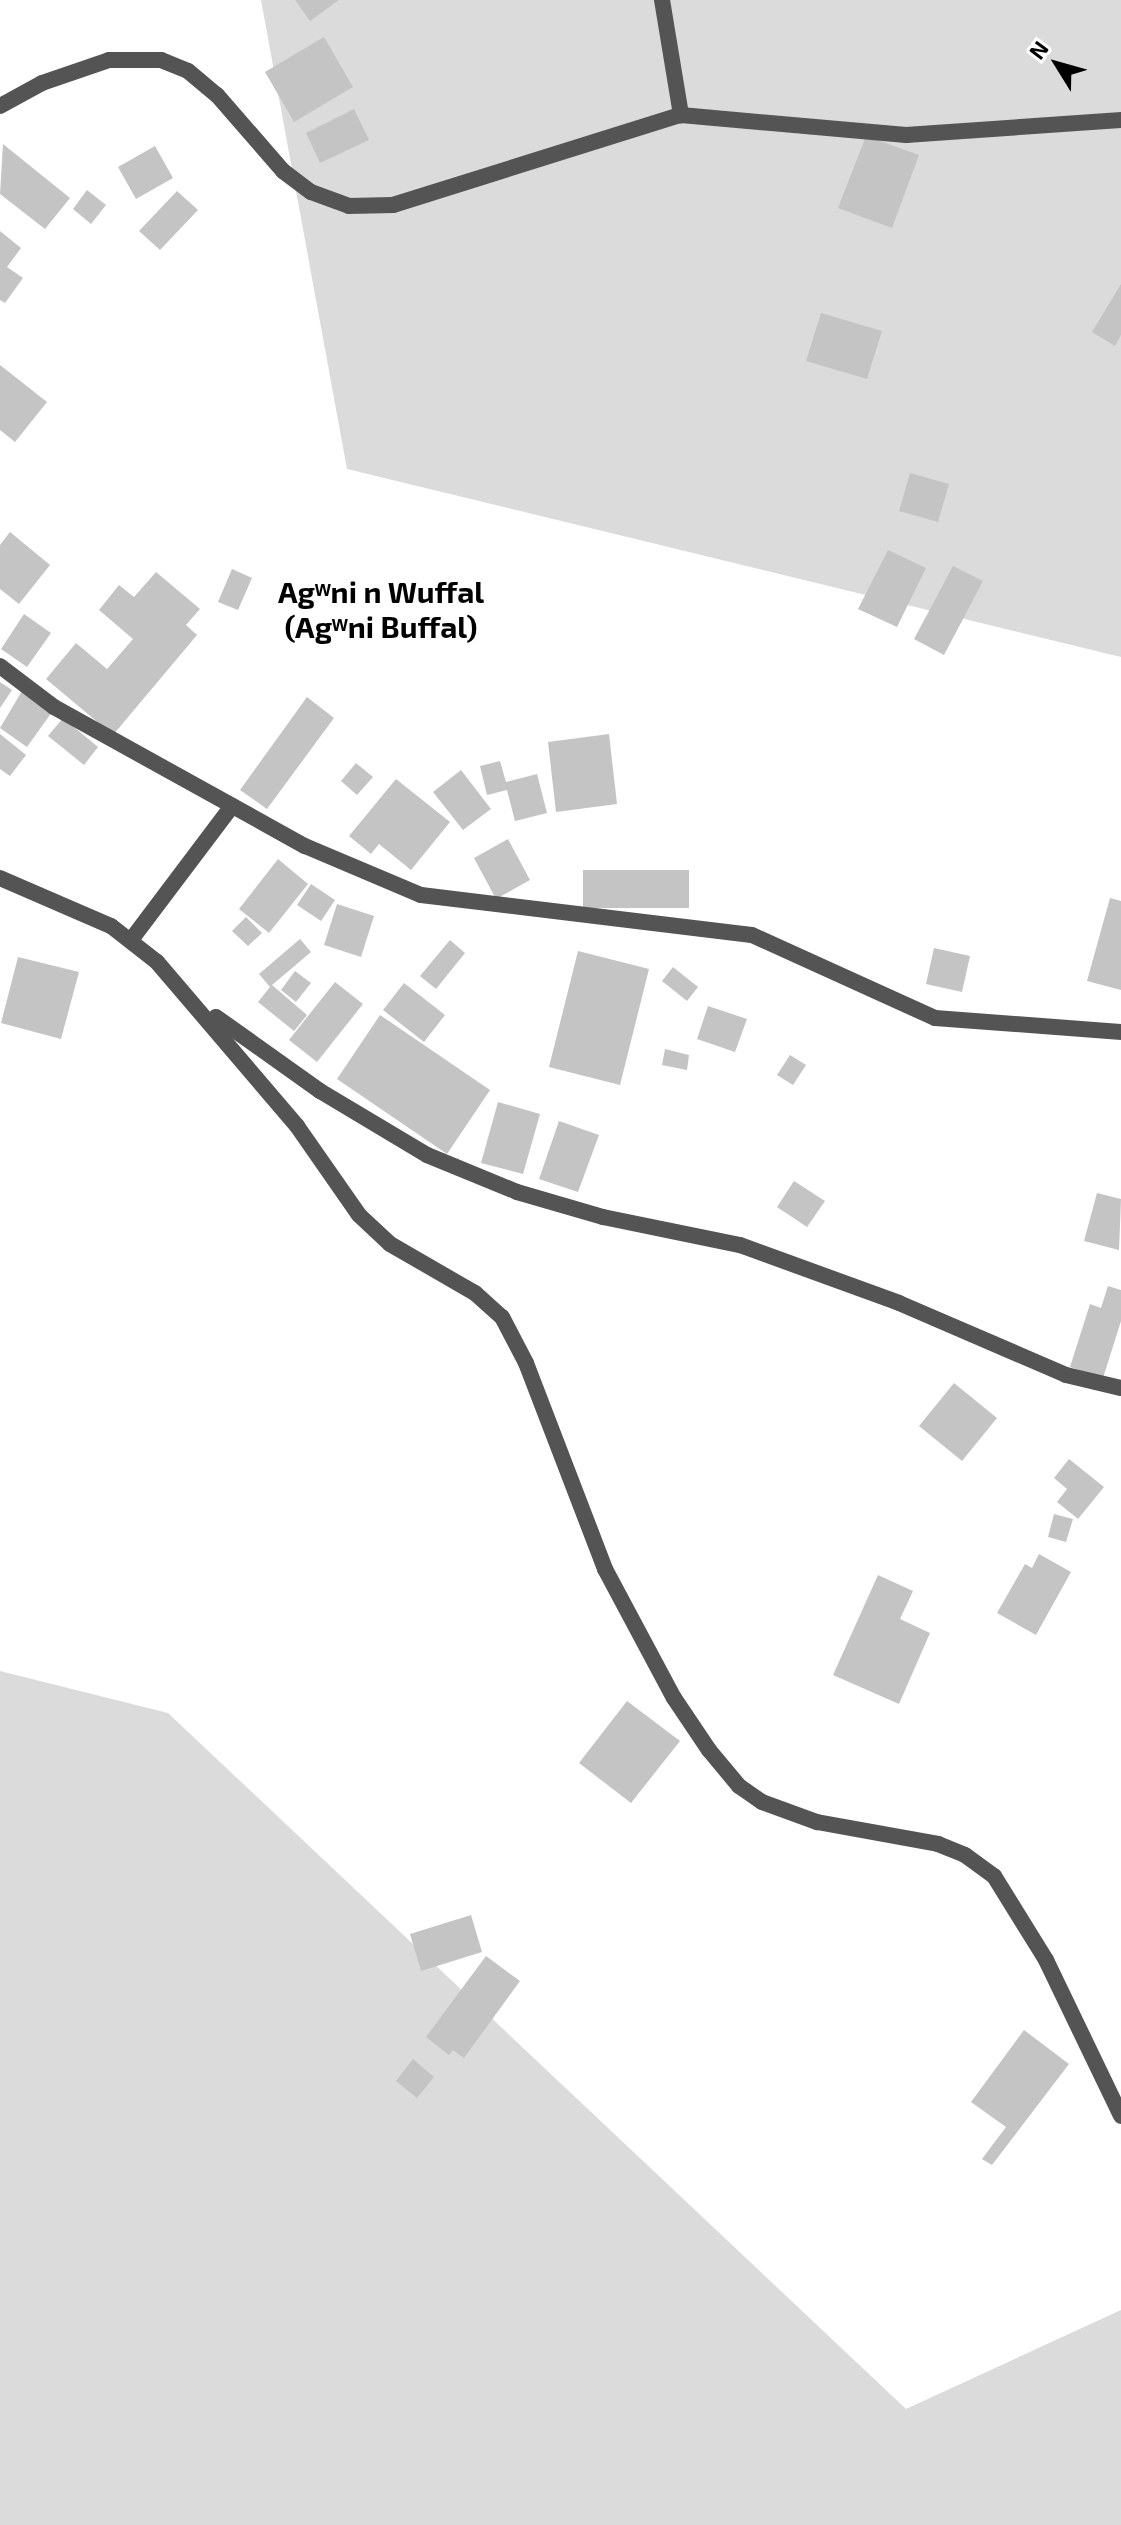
<!DOCTYPE html>
<meta charset="utf-8">
<style>
body{margin:0}
#map{position:relative;width:1121px;height:2525px;overflow:hidden;background:#fff;font-family:"Exo 2",sans-serif}
div>[style]{position:absolute}
.green>*{inset:0;background:#dbdbdb}
.building>*{inset:0;background:#c4c4c4}
.street>*{height:16px;margin:-8px;padding:0 8px;transform-origin:8px;border-radius:8px;background:#545454}
span{translate:-50% -50%;white-space:nowrap;text-align:center;line-height:1.15;-webkit-text-stroke:8px #fff;paint-order:stroke}
.quarter-label{font-size:30px;color:#000;font-weight:700}
.north{position:absolute;left:1017px;top:24px;width:80px;height:80px;-webkit-text-stroke:6px #fff;paint-order:stroke;rotate:307deg;font-size:22px;font-weight:700;line-height:32px;text-align:center;color:#000}
.north::after{content:'';display:block;margin:auto;width:28px;height:36px;background:#000;clip-path:polygon(50% 0,100% 100%,50% 72%,0 100%)}
</style>
<div id="map">
<div class="green">
<div style="clip-path:polygon(261px 0,1121px 0,1121px 657px,347px 469px)"></div>
<div style="clip-path:polygon(0 1671px,168px 1713px,906px 2409px,1121px 2310px,1121px 2525px,0 2525px)"></div>
</div>
<div class="building">
<div style="clip-path:polygon(295px 0,339px 0,310px 21px)"></div>
<div style="clip-path:polygon(324px 37px,353px 87px,294px 122px,265px 72px)"></div>
<div style="clip-path:polygon(354px 109px,369px 140px,320px 163px,306px 133px)"></div>
<div style="clip-path:polygon(866px 136px,919px 155px,892px 228px,838px 208px)"></div>
<div style="clip-path:polygon(3px 144px,70px 198px,45px 229px,0 194px)"></div>
<div style="clip-path:polygon(155px 146px,173px 178px,136px 199px,118px 167px)"></div>
<div style="clip-path:polygon(87px 190px,106px 205px,91px 224px,73px 209px)"></div>
<div style="clip-path:polygon(177px 191px,198px 210px,160px 250px,139px 231px)"></div>
<div style="clip-path:polygon(0 231px,21px 248px,7px 267px,23px 278px,5px 303px,0 300px)"></div>
<div style="clip-path:polygon(1121px 284px,1121px 335px,1115px 346px,1092px 332px)"></div>
<div style="clip-path:polygon(821px 313px,882px 331px,867px 379px,806px 361px)"></div>
<div style="clip-path:polygon(0 365px,47px 402px,15px 442px,0 430px)"></div>
<div style="clip-path:polygon(910px 473px,949px 484px,938px 522px,899px 511px)"></div>
<div style="clip-path:polygon(10px 532px,50px 565px,19px 604px,0 589px,0 545px)"></div>
<div style="clip-path:polygon(888px 550px,926px 568px,897px 627px,858px 609px)"></div>
<div style="clip-path:polygon(953px 566px,983px 581px,944px 655px,914px 639px)"></div>
<div style="clip-path:polygon(232px 569px,252px 578px,238px 610px,218px 602px)"></div>
<div style="clip-path:polygon(156px 572px,200px 609px,186px 625px,197px 635px,113px 735px,46px 679px,76px 643px,107px 669px,133px 639px,99px 610px,119px 585px,134px 597px)"></div>
<div style="clip-path:polygon(24px 614px,51px 633px,27px 667px,1px 649px)"></div>
<div style="clip-path:polygon(0 682px,12px 690px,0 708px)"></div>
<div style="clip-path:polygon(22px 691px,52px 712px,27px 747px,0 728px)"></div>
<div style="clip-path:polygon(307px 697px,334px 718px,267px 809px,240px 790px)"></div>
<div style="clip-path:polygon(63px 718px,98px 747px,84px 765px,48px 736px)"></div>
<div style="clip-path:polygon(0 734px,26px 755px,10px 776px,0 769px)"></div>
<div style="clip-path:polygon(609px 734px,617px 804px,556px 812px,548px 742px)"></div>
<div style="clip-path:polygon(500px 761px,506px 782px,537px 774px,547px 813px,515px 821px,507px 790px,487px 795px,480px 766px)"></div>
<div style="clip-path:polygon(356px 763px,373px 777px,357px 795px,341px 781px)"></div>
<div style="clip-path:polygon(461px 770px,491px 809px,463px 830px,433px 792px)"></div>
<div style="clip-path:polygon(396px 779px,450px 822px,411px 870px,379px 844px,371px 854px,349px 836px)"></div>
<div style="clip-path:polygon(508px 839px,530px 880px,496px 899px,474px 858px)"></div>
<div style="clip-path:polygon(278px 859px,308px 884px,269px 933px,239px 909px)"></div>
<div style="clip-path:polygon(583px 870px,689px 870px,689px 908px,583px 908px)"></div>
<div style="clip-path:polygon(311px 884px,335px 900px,321px 921px,297px 905px)"></div>
<div style="clip-path:polygon(1110px 898px,1121px 901px,1121px 990px,1087px 981px)"></div>
<div style="clip-path:polygon(337px 904px,374px 916px,361px 957px,324px 945px)"></div>
<div style="clip-path:polygon(246px 917px,262px 933px,248px 946px,232px 931px)"></div>
<div style="clip-path:polygon(300px 939px,311px 952px,272px 985px,307px 1015px,294px 1031px,258px 1002px,270px 987px,259px 974px)"></div>
<div style="clip-path:polygon(450px 940px,465px 953px,436px 989px,420px 976px)"></div>
<div style="clip-path:polygon(934px 948px,970px 956px,962px 992px,926px 984px)"></div>
<div style="clip-path:polygon(578px 951px,649px 969px,620px 1085px,549px 1067px)"></div>
<div style="clip-path:polygon(18px 957px,79px 972px,61px 1039px,1px 1023px)"></div>
<div style="clip-path:polygon(673px 967px,698px 987px,687px 1001px,662px 981px)"></div>
<div style="clip-path:polygon(295px 971px,311px 983px,296px 1002px,281px 990px)"></div>
<div style="clip-path:polygon(335px 982px,363px 1004px,317px 1062px,289px 1040px)"></div>
<div style="clip-path:polygon(404px 983px,445px 1015px,424px 1042px,383px 1010px)"></div>
<div style="clip-path:polygon(708px 1006px,747px 1019px,735px 1052px,697px 1039px)"></div>
<div style="clip-path:polygon(380px 1015px,490px 1090px,447px 1154px,337px 1079px)"></div>
<div style="clip-path:polygon(665px 1049px,689px 1055px,687px 1070px,662px 1065px)"></div>
<div style="clip-path:polygon(790px 1055px,806px 1065px,793px 1085px,777px 1075px)"></div>
<div style="clip-path:polygon(498px 1102px,540px 1114px,523px 1174px,481px 1163px)"></div>
<div style="clip-path:polygon(559px 1121px,599px 1135px,578px 1192px,539px 1179px)"></div>
<div style="clip-path:polygon(794px 1181px,825px 1201px,807px 1227px,777px 1207px)"></div>
<div style="clip-path:polygon(1097px 1193px,1121px 1199px,1119px 1250px,1084px 1241px)"></div>
<div style="clip-path:polygon(1108px 1286px,1121px 1290px,1121px 1321px,1103px 1378px,1070px 1367px,1090px 1304px,1101px 1308px)"></div>
<div style="clip-path:polygon(954px 1383px,997px 1418px,962px 1461px,919px 1426px)"></div>
<div style="clip-path:polygon(1069px 1459px,1104px 1487px,1078px 1519px,1057px 1502px,1067px 1489px,1054px 1478px)"></div>
<div style="clip-path:polygon(1054px 1514px,1073px 1519px,1066px 1542px,1048px 1537px)"></div>
<div style="clip-path:polygon(1039px 1554px,1071px 1572px,1036px 1635px,997px 1613px,1025px 1564px,1032px 1568px)"></div>
<div style="clip-path:polygon(878px 1575px,913px 1591px,900px 1619px,930px 1633px,899px 1704px,833px 1675px)"></div>
<div style="clip-path:polygon(627px 1701px,680px 1741px,631px 1803px,579px 1763px)"></div>
<div style="clip-path:polygon(471px 1915px,482px 1952px,421px 1971px,410px 1934px)"></div>
<div style="clip-path:polygon(486px 1956px,520px 1981px,464px 2058px,453px 2050px,449px 2055px,426px 2037px)"></div>
<div style="clip-path:polygon(1024px 2030px,1069px 2064px,992px 2165px,982px 2159px,1006px 2127px,971px 2102px)"></div>
<div style="clip-path:polygon(413px 2059px,434px 2077px,417px 2098px,396px 2081px)"></div>
</div>
<div class="street">
<div style="left:662px;top:0;width:117px;rotate:80.6deg"></div>
<div style="left:0;top:106px;width:48px;rotate:-28.7deg"></div>
<div style="left:42px;top:83px;width:71px;rotate:-18.9deg"></div>
<div style="left:109px;top:60px;width:52px"></div>
<div style="left:161px;top:60px;width:29px;rotate:22deg"></div>
<div style="left:188px;top:71px;width:38px;rotate:40deg"></div>
<div style="left:217px;top:95px;width:101px;rotate:49deg"></div>
<div style="left:283px;top:171px;width:35px;rotate:37deg"></div>
<div style="left:311px;top:192px;width:40px;rotate:20.2deg"></div>
<div style="left:349px;top:206px;width:44px;rotate:-1.3deg"></div>
<div style="left:393px;top:205px;width:302px;rotate:-17.4deg"></div>
<div style="left:681px;top:115px;width:226px;rotate:5.1deg"></div>
<div style="left:906px;top:135px;width:216px;rotate:-4deg"></div>
<div style="left:0;top:666px;width:68px;rotate:37.2deg"></div>
<div style="left:54px;top:707px;width:287px;rotate:29deg"></div>
<div style="left:305px;top:846px;width:126px;rotate:22.9deg"></div>
<div style="left:421px;top:895px;width:333px;rotate:6.9deg"></div>
<div style="left:752px;top:935px;width:201px;rotate:24.4deg"></div>
<div style="left:935px;top:1018px;width:187px;rotate:4.3deg"></div>
<div style="left:0;top:878px;width:121px;rotate:23.4deg"></div>
<div style="left:111px;top:926px;width:58px;rotate:38deg"></div>
<div style="left:157px;top:962px;width:216px;rotate:49.5deg"></div>
<div style="left:297px;top:1126px;width:108px;rotate:55.1deg"></div>
<div style="left:359px;top:1215px;width:42px;rotate:43.1deg"></div>
<div style="left:390px;top:1244px;width:98px;rotate:30deg"></div>
<div style="left:475px;top:1293px;width:36px;rotate:42deg"></div>
<div style="left:502px;top:1317px;width:52px;rotate:62.4deg"></div>
<div style="left:526px;top:1363px;width:221px;rotate:69deg"></div>
<div style="left:605px;top:1569px;width:146px;rotate:61.9deg"></div>
<div style="left:674px;top:1698px;width:63px;rotate:56.1deg"></div>
<div style="left:709px;top:1750px;width:47px;rotate:50.2deg"></div>
<div style="left:739px;top:1786px;width:28px;rotate:35deg"></div>
<div style="left:762px;top:1802px;width:59px;rotate:20deg"></div>
<div style="left:817px;top:1822px;width:123px;rotate:10.3deg"></div>
<div style="left:938px;top:1844px;width:29px;rotate:22deg"></div>
<div style="left:965px;top:1855px;width:36px;rotate:36deg"></div>
<div style="left:994px;top:1876px;width:99px;rotate:58.2deg"></div>
<div style="left:1046px;top:1960px;width:173px;rotate:64.3deg"></div>
<div style="left:131px;top:940px;width:168px;rotate:-53deg"></div>
<div style="left:216px;top:1017px;width:128px;rotate:35.4deg"></div>
<div style="left:320px;top:1091px;width:125px;rotate:30.9deg"></div>
<div style="left:427px;top:1155px;width:97px;rotate:22.3deg"></div>
<div style="left:517px;top:1192px;width:90px;rotate:16.2deg"></div>
<div style="left:603px;top:1217px;width:140px;rotate:11.6deg"></div>
<div style="left:740px;top:1245px;width:169px;rotate:20deg"></div>
<div style="left:899px;top:1303px;width:182px;rotate:23.3deg"></div>
<div style="left:1066px;top:1375px;width:57px;rotate:13.3deg"></div>
</div>
<div class="quarter-label">
<span style="left:381px;top:608px">Agʷni n Wuffal<br>(Agʷni Buffal)</span>
</div>
<div class="north">N</div>
</div>
